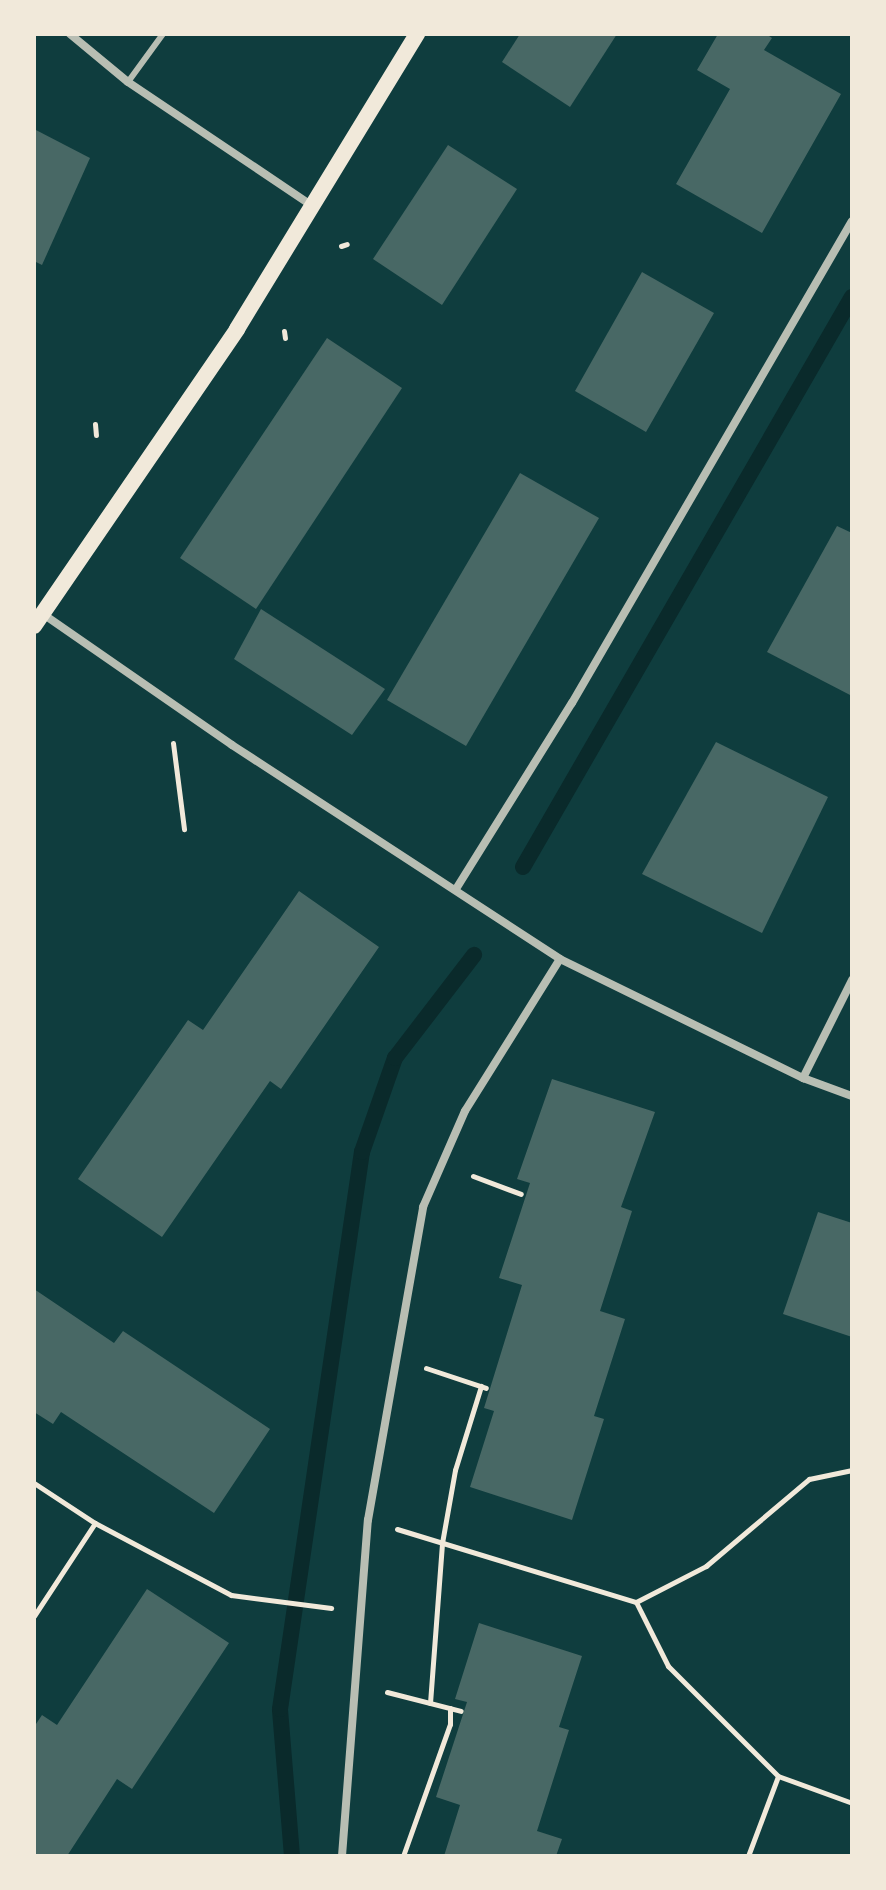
<!DOCTYPE html>
<style>
body{margin:0}
#map{position:relative;width:886px;height:1890px;overflow:hidden;background:#0f3d3e;font-family:Literata,serif}
div>[style]{position:absolute}
.stream>*{height:16px;margin:-8px;padding:0 8px;transform-origin:8px;border-radius:8px;background:#0a2a2b}
.building>*{inset:0;background:#486865}
.path>*{height:5px;margin:-2.5px;padding:0 2.5px;transform-origin:2.5px;border-radius:2.5px;background:#f1e9da}
.service>*{height:6px;margin:-3px;padding:0 3px;transform-origin:3px;border-radius:3px;background:#b8beb3}
.minor>*{height:8px;margin:-4px;padding:0 4px;transform-origin:4px;border-radius:4px;background:#b8beb3}
.secondary>*{height:16px;margin:-8px;padding:0 8px;transform-origin:8px;border-radius:8px;background:#f1e9da}
span{translate:-50% -50%;white-space:nowrap;text-align:center;line-height:1.15;-webkit-text-stroke:8px #f1e9da;paint-order:stroke}
.frame{position:absolute;inset:0;border:36px solid #f1e9da;pointer-events:none}
</style>
<div id="map">
<div class="stream">
<div style="left:523px;top:867px;width:658px;rotate:-60.01deg"></div>
<div style="left:292px;top:1856px;width:147px;rotate:-94.7deg"></div>
<div style="left:280px;top:1709px;width:563px;rotate:-81.63deg"></div>
<div style="left:362px;top:1152px;width:100px;rotate:-70.7deg"></div>
<div style="left:395px;top:1058px;width:130px;rotate:-52.5deg"></div>
</div>
<div class="building">
<div style="clip-path:polygon(520px 34px,617px 34px,570px 107px,502px 62px)"></div>
<div style="clip-path:polygon(718px 34px,766px 34px,772px 38px,764px 50px,841px 94px,762px 233px,676px 184px,730px 89px,697px 70px)"></div>
<div style="clip-path:polygon(34px 129px,90px 158px,42px 265px,34px 261px)"></div>
<div style="clip-path:polygon(448px 145px,517px 189px,442px 305px,373px 259px)"></div>
<div style="clip-path:polygon(642px 272px,714px 313px,646px 432px,575px 391px)"></div>
<div style="clip-path:polygon(327px 338px,402px 388px,256px 609px,180px 558px)"></div>
<div style="clip-path:polygon(520px 473px,599px 518px,466px 746px,387px 700px)"></div>
<div style="clip-path:polygon(837px 526px,852px 533px,852px 696px,767px 652px)"></div>
<div style="clip-path:polygon(261px 609px,385px 689px,352px 735px,234px 659px)"></div>
<div style="clip-path:polygon(716px 742px,828px 797px,762px 933px,642px 874px)"></div>
<div style="clip-path:polygon(299px 891px,379px 947px,281px 1089px,270px 1081px,162px 1237px,78px 1179px,188px 1020px,203px 1030px)"></div>
<div style="clip-path:polygon(552px 1079px,655px 1112px,621px 1207px,632px 1211px,600px 1311px,625px 1319px,594px 1416px,604px 1419px,572px 1520px,470px 1487px,494px 1411px,484px 1408px,522px 1285px,499px 1278px,530px 1183px,517px 1179px)"></div>
<div style="clip-path:polygon(818px 1212px,852px 1223px,852px 1337px,783px 1314px)"></div>
<div style="clip-path:polygon(34px 1289px,114px 1343px,123px 1331px,270px 1429px,214px 1513px,61px 1412px,53px 1424px,34px 1412px)"></div>
<div style="clip-path:polygon(147px 1589px,229px 1643px,132px 1789px,117px 1779px,67px 1856px,34px 1856px,34px 1727px,42px 1715px,57px 1725px)"></div>
<div style="clip-path:polygon(479px 1623px,582px 1656px,559px 1727px,569px 1730px,537px 1831px,562px 1839px,556px 1856px,444px 1856px,460px 1805px,436px 1797px,467px 1702px,455px 1699px)"></div>
</div>
<div class="path">
<div style="left:341px;top:246px;width:6px;rotate:-18deg"></div>
<div style="left:284px;top:331px;width:7px;rotate:82deg"></div>
<div style="left:95px;top:424px;width:11px;rotate:85deg"></div>
<div style="left:173px;top:743px;width:87px;rotate:82.7deg"></div>
<div style="left:473px;top:1176px;width:51px;rotate:20.6deg"></div>
<div style="left:426px;top:1368px;width:63px;rotate:18.4deg"></div>
<div style="left:34px;top:1483px;width:73px;rotate:33.3deg"></div>
<div style="left:95px;top:1523px;width:111px;rotate:123.3deg"></div>
<div style="left:95px;top:1523px;width:154px;rotate:27.9deg"></div>
<div style="left:231px;top:1595px;width:101px;rotate:7.4deg"></div>
<div style="left:397px;top:1529px;width:250px;rotate:17deg"></div>
<div style="left:636px;top:1602px;width:79px;rotate:-27.2deg"></div>
<div style="left:706px;top:1566px;width:135px;rotate:-40.2deg"></div>
<div style="left:809px;top:1479px;width:44px;rotate:-11.8deg"></div>
<div style="left:636px;top:1602px;width:72px;rotate:63.4deg"></div>
<div style="left:668px;top:1666px;width:156px;rotate:45deg"></div>
<div style="left:387px;top:1692px;width:76px;rotate:14.4deg"></div>
<div style="left:430px;top:1703px;width:160px;rotate:-85.7deg"></div>
<div style="left:442px;top:1543px;width:74px;rotate:-79.9deg"></div>
<div style="left:455px;top:1470px;width:88px;rotate:-72.8deg"></div>
<div style="left:403px;top:1856px;width:140px;rotate:-70.4deg"></div>
<div style="left:450px;top:1724px;width:16px;rotate:-90deg"></div>
<div style="left:748px;top:1856px;width:85px;rotate:-69.4deg"></div>
<div style="left:778px;top:1776px;width:79px;rotate:20deg"></div>
</div>
<div class="service">
<div style="left:128px;top:82px;width:59px;rotate:-53.9deg"></div>
</div>
<div class="minor">
<div style="left:70px;top:34px;width:75px;rotate:39.6deg"></div>
<div style="left:128px;top:82px;width:220px;rotate:33.9deg"></div>
<div style="left:43px;top:614px;width:230px;rotate:34.7deg"></div>
<div style="left:232px;top:745px;width:392px;rotate:33.1deg"></div>
<div style="left:560px;top:959px;width:271px;rotate:26.1deg"></div>
<div style="left:803px;top:1078px;width:52px;rotate:20.2deg"></div>
<div style="left:456px;top:889px;width:219px;rotate:-58.1deg"></div>
<div style="left:572px;top:703px;width:557px;rotate:-59.85deg"></div>
<div style="left:803px;top:1078px;width:110px;rotate:-63.4deg"></div>
<div style="left:342px;top:1856px;width:337px;rotate:-85.6deg"></div>
<div style="left:368px;top:1520px;width:318px;rotate:-80deg"></div>
<div style="left:423px;top:1207px;width:105px;rotate:-66.4deg"></div>
<div style="left:465px;top:1111px;width:179px;rotate:-58deg"></div>
</div>
<div class="secondary">
<div style="left:34px;top:626px;width:360px;rotate:-55.6deg"></div>
<div style="left:237px;top:329px;width:346px;rotate:-58.6deg"></div>
</div>
<div class="frame"></div>
</div>
